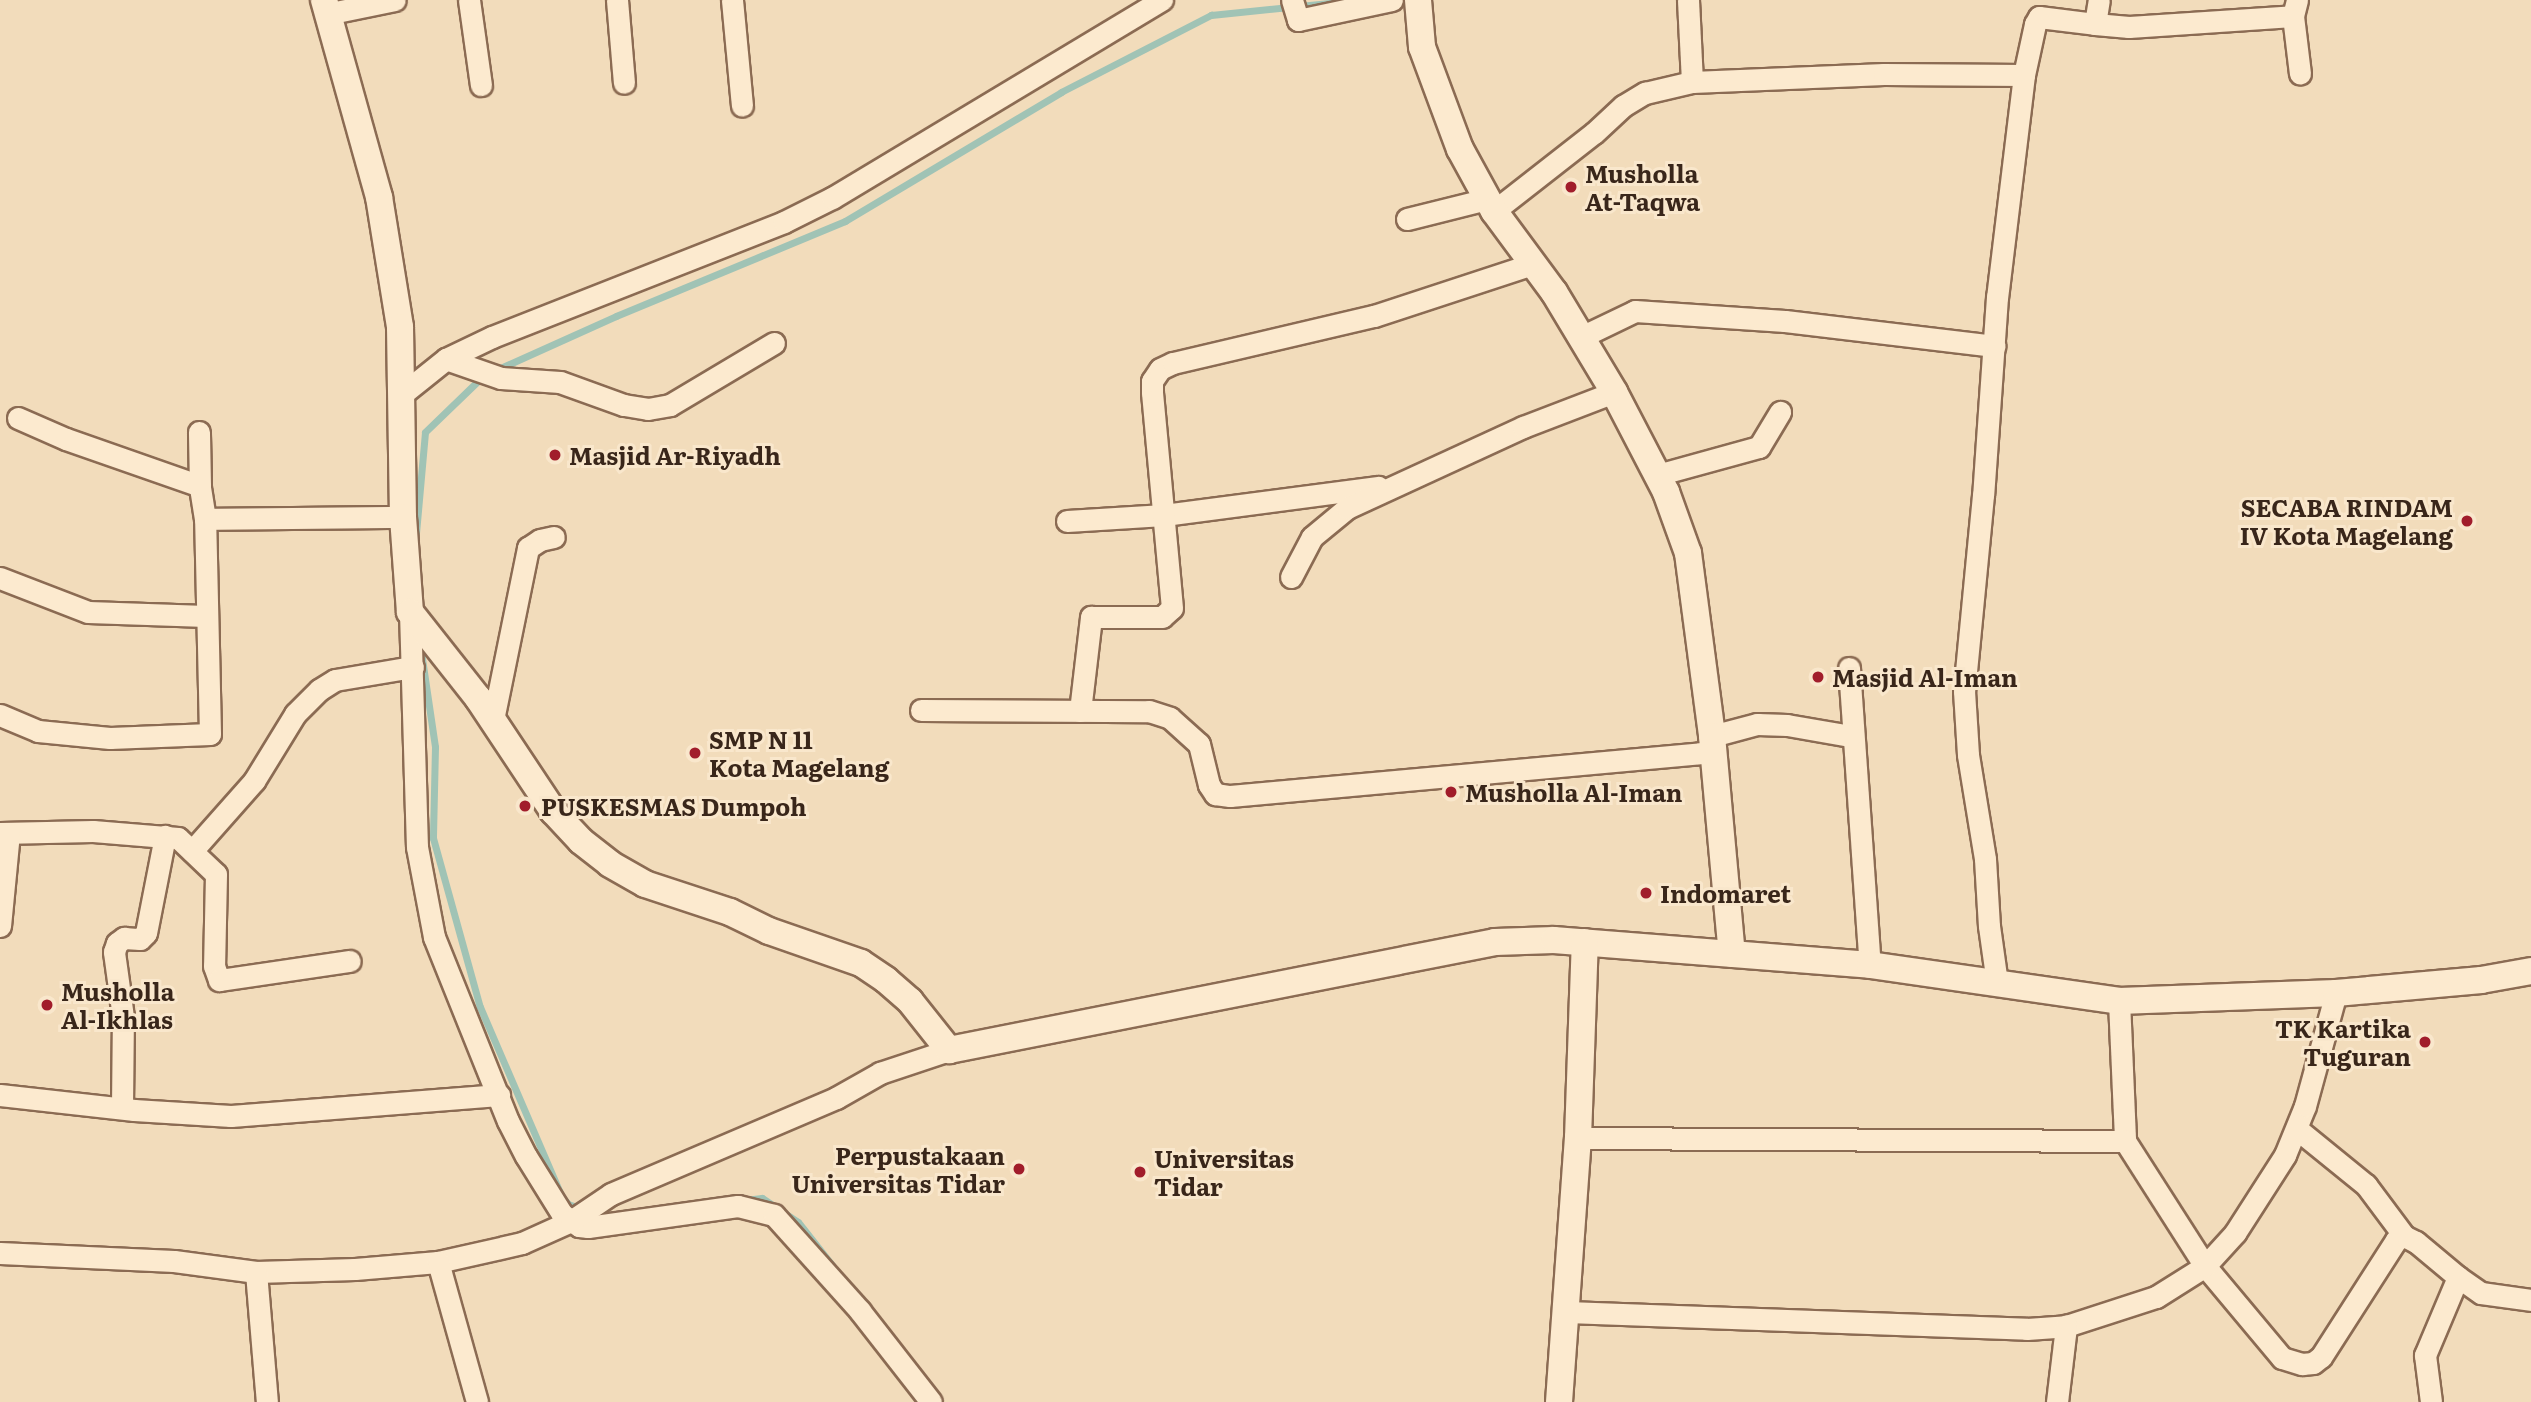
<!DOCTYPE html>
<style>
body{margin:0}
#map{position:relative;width:2531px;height:1402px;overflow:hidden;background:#f2dcbb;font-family:Literata,serif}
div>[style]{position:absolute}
.stream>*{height:7px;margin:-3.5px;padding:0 3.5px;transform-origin:3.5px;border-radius:3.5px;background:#a0c3b5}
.roads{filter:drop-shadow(2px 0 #8b6b53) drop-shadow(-2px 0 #8b6b53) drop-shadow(0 2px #8b6b53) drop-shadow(0 -2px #8b6b53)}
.minor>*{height:21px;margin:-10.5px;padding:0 10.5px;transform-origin:10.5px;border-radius:10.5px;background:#fceacf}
.tertiary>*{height:26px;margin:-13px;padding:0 13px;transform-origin:13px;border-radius:13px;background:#fceacf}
.dots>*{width:19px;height:19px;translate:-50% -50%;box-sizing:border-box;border:4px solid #f9e7cc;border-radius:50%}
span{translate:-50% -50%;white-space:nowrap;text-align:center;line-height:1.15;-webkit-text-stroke:6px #f9e7cc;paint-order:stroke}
.poi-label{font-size:24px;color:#39261a;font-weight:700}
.left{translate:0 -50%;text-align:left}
.right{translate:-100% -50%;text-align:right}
</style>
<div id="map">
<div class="stream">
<div style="left:496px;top:370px;width:132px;rotate:-24.2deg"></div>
<div style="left:616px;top:316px;width:248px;rotate:-22.5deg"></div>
<div style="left:845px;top:221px;width:252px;rotate:-30.8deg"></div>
<div style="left:1061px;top:92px;width:169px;rotate:-27.2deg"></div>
<div style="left:1211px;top:15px;width:120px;rotate:-5.8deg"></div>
<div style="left:416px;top:533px;width:101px;rotate:-84.9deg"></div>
<div style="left:425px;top:432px;width:79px;rotate:-44deg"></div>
<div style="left:420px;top:645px;width:103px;rotate:81.6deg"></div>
<div style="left:435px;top:747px;width:91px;rotate:91.3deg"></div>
<div style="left:433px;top:838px;width:175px;rotate:74.5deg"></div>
<div style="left:480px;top:1007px;width:207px;rotate:66.7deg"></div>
<div style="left:562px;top:1197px;width:9px;rotate:49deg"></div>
<div style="left:568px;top:1204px;width:15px;rotate:20deg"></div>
<div style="left:745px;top:1200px;width:17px;rotate:-7deg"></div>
<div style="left:762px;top:1198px;width:43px;rotate:33.7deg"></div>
<div style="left:798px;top:1222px;width:55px;rotate:51.7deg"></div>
</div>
<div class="roads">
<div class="minor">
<div style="left:469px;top:0;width:86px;rotate:82deg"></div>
<div style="left:617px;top:0;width:83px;rotate:85.2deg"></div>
<div style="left:732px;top:0;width:106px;rotate:84.6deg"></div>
<div style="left:1292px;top:0;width:21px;rotate:73deg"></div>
<div style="left:1298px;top:20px;width:96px;rotate:-12deg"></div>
<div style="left:1688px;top:0;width:82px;rotate:87.2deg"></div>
<div style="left:2297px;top:0;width:16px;rotate:104deg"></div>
<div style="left:2293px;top:16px;width:58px;rotate:83.1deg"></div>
<div style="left:326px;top:14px;width:70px;rotate:-11.5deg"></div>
<div style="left:2095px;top:24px;width:34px;rotate:5deg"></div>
<div style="left:2129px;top:27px;width:164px;rotate:-3.8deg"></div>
<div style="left:2024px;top:75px;width:52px;rotate:-77.8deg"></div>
<div style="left:2035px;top:24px;width:8px;rotate:-60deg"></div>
<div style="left:2039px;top:17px;width:56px;rotate:7.1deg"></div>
<div style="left:2095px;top:24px;width:24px;rotate:-81deg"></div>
<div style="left:1494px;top:211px;width:127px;rotate:-38deg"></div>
<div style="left:1594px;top:133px;width:40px;rotate:-43deg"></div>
<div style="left:1623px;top:106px;width:26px;rotate:-31deg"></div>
<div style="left:1645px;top:93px;width:48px;rotate:-13.2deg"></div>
<div style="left:1692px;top:82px;width:192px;rotate:-2.4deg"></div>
<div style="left:1884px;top:74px;width:140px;rotate:0.4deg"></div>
<div style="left:2024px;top:75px;width:224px;rotate:96.9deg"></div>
<div style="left:1997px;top:297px;width:198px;rotate:94deg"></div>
<div style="left:1983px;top:495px;width:197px;rotate:95.5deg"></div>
<div style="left:1964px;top:691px;width:64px;rotate:86.4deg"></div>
<div style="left:1968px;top:755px;width:105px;rotate:80.7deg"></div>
<div style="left:1985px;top:859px;width:67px;rotate:86.6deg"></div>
<div style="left:1989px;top:926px;width:58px;rotate:82deg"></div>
<div style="left:1407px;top:219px;width:82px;rotate:-14deg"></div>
<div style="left:1579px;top:338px;width:62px;rotate:-25.7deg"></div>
<div style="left:1635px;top:311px;width:150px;rotate:3.8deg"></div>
<div style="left:1785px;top:321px;width:211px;rotate:6.8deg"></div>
<div style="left:446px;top:359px;width:58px;rotate:19.1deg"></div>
<div style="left:501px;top:378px;width:59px;rotate:3.9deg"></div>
<div style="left:560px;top:382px;width:68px;rotate:19.8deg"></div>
<div style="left:624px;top:405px;width:24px;rotate:9deg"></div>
<div style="left:648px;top:409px;width:22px;rotate:-10deg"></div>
<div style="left:670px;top:405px;width:121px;rotate:-30.8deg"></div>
<div style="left:401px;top:395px;width:58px;rotate:-38.7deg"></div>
<div style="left:446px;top:359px;width:51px;rotate:-25.6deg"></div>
<div style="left:492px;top:337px;width:314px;rotate:-21.5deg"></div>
<div style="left:784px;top:222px;width:54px;rotate:-26.6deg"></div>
<div style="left:832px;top:198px;width:385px;rotate:-31deg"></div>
<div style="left:18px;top:418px;width:52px;rotate:23.6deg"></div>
<div style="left:66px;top:439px;width:142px;rotate:19.3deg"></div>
<div style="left:1657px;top:475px;width:106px;rotate:-15.4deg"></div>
<div style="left:1759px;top:447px;width:41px;rotate:-59deg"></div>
<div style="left:205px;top:519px;width:198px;rotate:-0.6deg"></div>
<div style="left:1067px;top:521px;width:97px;rotate:-3.5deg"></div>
<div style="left:1164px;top:515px;width:216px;rotate:-7.5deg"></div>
<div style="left:1291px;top:577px;width:45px;rotate:-62.3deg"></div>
<div style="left:1312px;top:537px;width:45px;rotate:-39.6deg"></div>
<div style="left:1347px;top:508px;width:194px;rotate:-24.7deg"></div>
<div style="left:1523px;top:427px;width:97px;rotate:-21deg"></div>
<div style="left:0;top:578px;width:94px;rotate:21.1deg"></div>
<div style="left:88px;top:612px;width:118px;rotate:1.9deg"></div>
<div style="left:410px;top:612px;width:235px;rotate:88.3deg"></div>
<div style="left:417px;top:847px;width:92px;rotate:79.3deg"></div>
<div style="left:434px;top:937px;width:198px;rotate:68.1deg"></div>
<div style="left:508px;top:1121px;width:39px;rotate:63deg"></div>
<div style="left:526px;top:1156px;width:68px;rotate:58.2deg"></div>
<div style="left:562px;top:1214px;width:21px;rotate:35deg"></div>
<div style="left:579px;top:1226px;width:9px;rotate:6deg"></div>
<div style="left:588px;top:1227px;width:151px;rotate:-8deg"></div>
<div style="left:738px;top:1206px;width:37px;rotate:14deg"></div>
<div style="left:774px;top:1215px;width:129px;rotate:48.1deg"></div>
<div style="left:860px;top:1311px;width:115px;rotate:52deg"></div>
<div style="left:1849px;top:668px;width:298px;rotate:86deg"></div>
<div style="left:921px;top:710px;width:228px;rotate:0.3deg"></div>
<div style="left:1149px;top:711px;width:22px;rotate:18deg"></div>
<div style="left:1170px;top:718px;width:39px;rotate:42deg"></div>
<div style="left:1199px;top:744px;width:42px;rotate:76.3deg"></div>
<div style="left:1209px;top:785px;width:11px;rotate:56deg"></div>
<div style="left:1215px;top:794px;width:15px;rotate:8deg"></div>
<div style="left:1230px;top:796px;width:484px;rotate:-5.2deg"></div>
<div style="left:1080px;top:711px;width:95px;rotate:-83.3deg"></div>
<div style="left:1091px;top:617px;width:71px"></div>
<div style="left:1162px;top:617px;width:13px;rotate:-42deg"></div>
<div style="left:1172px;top:608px;width:217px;rotate:-95.3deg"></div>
<div style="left:1152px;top:392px;width:11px;rotate:-90deg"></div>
<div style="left:1152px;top:381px;width:14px;rotate:-56deg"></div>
<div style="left:1160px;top:369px;width:14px;rotate:-25deg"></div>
<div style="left:1173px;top:363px;width:206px;rotate:-13.2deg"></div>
<div style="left:1374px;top:316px;width:166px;rotate:-18.2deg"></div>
<div style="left:0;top:715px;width:41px;rotate:22.8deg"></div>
<div style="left:38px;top:731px;width:72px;rotate:5.6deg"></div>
<div style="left:110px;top:738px;width:100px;rotate:-2.3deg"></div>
<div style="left:210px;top:734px;width:215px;rotate:-91.3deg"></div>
<div style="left:205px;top:519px;width:33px;rotate:-99deg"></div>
<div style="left:200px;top:486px;width:54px;rotate:-91.1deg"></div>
<div style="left:493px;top:720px;width:176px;rotate:-78.5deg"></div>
<div style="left:528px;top:548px;width:14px;rotate:-34deg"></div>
<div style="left:540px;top:540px;width:14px;rotate:-12deg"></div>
<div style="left:1712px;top:736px;width:47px;rotate:-14.9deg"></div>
<div style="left:1757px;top:724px;width:30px;rotate:2deg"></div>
<div style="left:1787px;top:725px;width:65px;rotate:9.8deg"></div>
<div style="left:0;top:833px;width:93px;rotate:-1.2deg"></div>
<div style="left:93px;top:831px;width:85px;rotate:4.7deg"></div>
<div style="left:178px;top:838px;width:52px;rotate:43.5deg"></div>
<div style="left:216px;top:874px;width:92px;rotate:91.2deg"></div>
<div style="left:214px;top:966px;width:15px;rotate:70deg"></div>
<div style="left:219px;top:980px;width:132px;rotate:-8.3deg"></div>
<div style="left:192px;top:851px;width:94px;rotate:-48.5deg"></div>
<div style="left:254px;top:781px;width:79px;rotate:-58.5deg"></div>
<div style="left:295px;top:714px;width:34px;rotate:-45deg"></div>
<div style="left:319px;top:690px;width:19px;rotate:-32deg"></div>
<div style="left:335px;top:680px;width:79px;rotate:-9.5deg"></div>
<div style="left:0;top:926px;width:93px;rotate:-84.5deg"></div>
<div style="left:2119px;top:1001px;width:140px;rotate:87.5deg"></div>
<div style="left:2125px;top:1141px;width:148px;rotate:57.4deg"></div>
<div style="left:2205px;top:1266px;width:120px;rotate:50.1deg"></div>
<div style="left:2282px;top:1358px;width:21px;rotate:17deg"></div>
<div style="left:2302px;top:1364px;width:11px;rotate:-5deg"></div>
<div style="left:2313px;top:1363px;width:10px;rotate:-37deg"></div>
<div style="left:2321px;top:1357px;width:139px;rotate:-57.3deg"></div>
<div style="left:2396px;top:1240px;width:9px;rotate:-27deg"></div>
<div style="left:2404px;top:1236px;width:13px;rotate:27deg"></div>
<div style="left:2416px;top:1242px;width:55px;rotate:39.8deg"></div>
<div style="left:2458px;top:1277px;width:85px;rotate:112.9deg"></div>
<div style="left:2425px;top:1355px;width:47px;rotate:82.7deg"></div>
<div style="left:0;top:1095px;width:135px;rotate:6.4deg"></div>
<div style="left:134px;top:1110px;width:97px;rotate:3.5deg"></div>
<div style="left:231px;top:1116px;width:269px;rotate:-4.5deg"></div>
<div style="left:122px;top:1107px;width:90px;rotate:-89.4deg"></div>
<div style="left:123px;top:1017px;width:66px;rotate:-97.9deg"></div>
<div style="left:114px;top:952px;width:9px;rotate:-72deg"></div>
<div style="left:117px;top:943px;width:9px;rotate:-36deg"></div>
<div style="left:124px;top:938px;width:16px;rotate:4deg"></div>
<div style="left:140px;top:939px;width:8px;rotate:-45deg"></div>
<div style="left:146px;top:933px;width:99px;rotate:-78.9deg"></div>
<div style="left:2297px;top:1129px;width:89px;rotate:39.1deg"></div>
<div style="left:2366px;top:1185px;width:64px;rotate:53.3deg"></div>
<div style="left:1578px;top:1138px;width:547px;rotate:0.31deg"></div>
<div style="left:0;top:1253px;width:174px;rotate:2.6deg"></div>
<div style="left:174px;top:1261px;width:83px;rotate:7.6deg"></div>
<div style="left:256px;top:1272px;width:99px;rotate:-1.7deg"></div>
<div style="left:355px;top:1269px;width:83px;rotate:-4.8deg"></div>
<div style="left:438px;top:1262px;width:86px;rotate:-12.7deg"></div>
<div style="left:522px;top:1243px;width:54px;rotate:-24.2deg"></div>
<div style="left:571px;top:1221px;width:48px;rotate:-34deg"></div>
<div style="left:611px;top:1194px;width:245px;rotate:-23.1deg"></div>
<div style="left:836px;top:1098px;width:51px;rotate:-29.6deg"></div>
<div style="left:880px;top:1073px;width:73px;rotate:-18.4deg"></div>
<div style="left:438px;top:1262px;width:145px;rotate:74.4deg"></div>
<div style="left:256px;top:1272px;width:130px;rotate:85.2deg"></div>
<div style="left:2458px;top:1277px;width:28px;rotate:35deg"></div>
<div style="left:2481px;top:1293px;width:50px;rotate:8deg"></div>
<div style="left:1567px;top:1312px;width:460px;rotate:2.1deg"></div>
<div style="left:2027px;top:1329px;width:39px;rotate:-4deg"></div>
<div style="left:2066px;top:1326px;width:95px;rotate:-17.9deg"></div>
<div style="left:2156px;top:1297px;width:58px;rotate:-32.3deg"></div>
<div style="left:2205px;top:1266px;width:45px;rotate:-47.7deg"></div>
<div style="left:2235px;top:1233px;width:93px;rotate:-57.3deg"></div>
<div style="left:2285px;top:1155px;width:53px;rotate:-67.8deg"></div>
<div style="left:2305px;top:1106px;width:117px;rotate:-74.7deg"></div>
<div style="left:2057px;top:1402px;width:77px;rotate:-83.2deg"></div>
</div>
<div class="tertiary">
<div style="left:324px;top:0;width:205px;rotate:74.4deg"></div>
<div style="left:379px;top:197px;width:132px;rotate:80.8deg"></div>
<div style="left:400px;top:327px;width:190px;rotate:89.1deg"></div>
<div style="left:403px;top:517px;width:95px;rotate:85.8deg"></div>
<div style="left:410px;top:612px;width:110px;rotate:51.7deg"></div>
<div style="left:478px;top:698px;width:136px;rotate:56.4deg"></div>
<div style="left:553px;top:811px;width:41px;rotate:47deg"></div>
<div style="left:581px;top:841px;width:37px;rotate:38deg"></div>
<div style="left:610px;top:864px;width:40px;rotate:29.7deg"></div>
<div style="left:645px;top:884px;width:89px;rotate:18.2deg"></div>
<div style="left:730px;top:912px;width:43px;rotate:26deg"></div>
<div style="left:769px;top:931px;width:97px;rotate:19.2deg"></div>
<div style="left:861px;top:963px;width:30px;rotate:34deg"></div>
<div style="left:886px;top:980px;width:32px;rotate:41deg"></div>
<div style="left:910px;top:1001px;width:63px;rotate:51.5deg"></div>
<div style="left:949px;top:1050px;width:557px;rotate:-11.19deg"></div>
<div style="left:1495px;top:942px;width:59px;rotate:-1.9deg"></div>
<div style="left:1554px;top:940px;width:317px;rotate:4.5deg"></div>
<div style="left:1870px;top:965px;width:252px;rotate:8.2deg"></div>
<div style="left:2119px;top:1001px;width:217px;rotate:-2.1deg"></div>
<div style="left:2336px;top:993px;width:146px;rotate:-5.1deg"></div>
<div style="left:2481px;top:980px;width:51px;rotate:-10.2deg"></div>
<div style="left:1418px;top:0;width:47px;rotate:85.1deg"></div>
<div style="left:1422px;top:47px;width:109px;rotate:69.6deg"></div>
<div style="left:1460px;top:149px;width:71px;rotate:61.3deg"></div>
<div style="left:1494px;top:211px;width:101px;rotate:53.5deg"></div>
<div style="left:1554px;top:292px;width:117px;rotate:59deg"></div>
<div style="left:1614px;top:392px;width:113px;rotate:62.5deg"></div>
<div style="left:1666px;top:492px;width:65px;rotate:70.2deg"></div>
<div style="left:1688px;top:553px;width:185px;rotate:82.5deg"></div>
<div style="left:1712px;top:736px;width:219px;rotate:84.8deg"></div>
<div style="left:1559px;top:1402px;width:265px;rotate:-85.9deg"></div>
<div style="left:1578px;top:1138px;width:196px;rotate:-88deg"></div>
</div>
</div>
<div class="dots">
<div style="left:1571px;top:187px;background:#a11d2b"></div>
<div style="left:555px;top:455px;background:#a11d2b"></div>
<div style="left:2467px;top:521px;background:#a11d2b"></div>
<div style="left:1818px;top:677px;background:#a11d2b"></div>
<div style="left:695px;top:753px;background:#a11d2b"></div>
<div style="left:1451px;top:792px;background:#a11d2b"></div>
<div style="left:525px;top:806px;background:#a11d2b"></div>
<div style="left:1646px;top:893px;background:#a11d2b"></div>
<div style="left:47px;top:1005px;background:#a11d2b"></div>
<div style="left:2425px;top:1042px;background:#a11d2b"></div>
<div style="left:1019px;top:1169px;background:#a11d2b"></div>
<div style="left:1140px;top:1172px;background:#a11d2b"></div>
</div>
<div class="poi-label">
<span class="left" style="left:1585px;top:187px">Musholla<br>At-Taqwa</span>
<span class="left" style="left:569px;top:455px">Masjid Ar-Riyadh</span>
<span class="right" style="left:2453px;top:521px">SECABA RINDAM<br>IV Kota Magelang</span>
<span class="left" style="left:1832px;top:677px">Masjid Al-Iman</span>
<span class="left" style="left:709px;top:753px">SMP N 11<br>Kota Magelang</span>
<span class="left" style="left:1465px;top:792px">Musholla Al-Iman</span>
<span class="left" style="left:541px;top:806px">PUSKESMAS Dumpoh</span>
<span class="left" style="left:1660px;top:893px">Indomaret</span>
<span class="left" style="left:61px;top:1005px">Musholla<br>Al-Ikhlas</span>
<span class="right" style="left:2411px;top:1042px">TK Kartika<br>Tuguran</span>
<span class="right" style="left:1005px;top:1169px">Perpustakaan<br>Universitas Tidar</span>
<span class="left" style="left:1154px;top:1172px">Universitas<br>Tidar</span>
</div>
</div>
